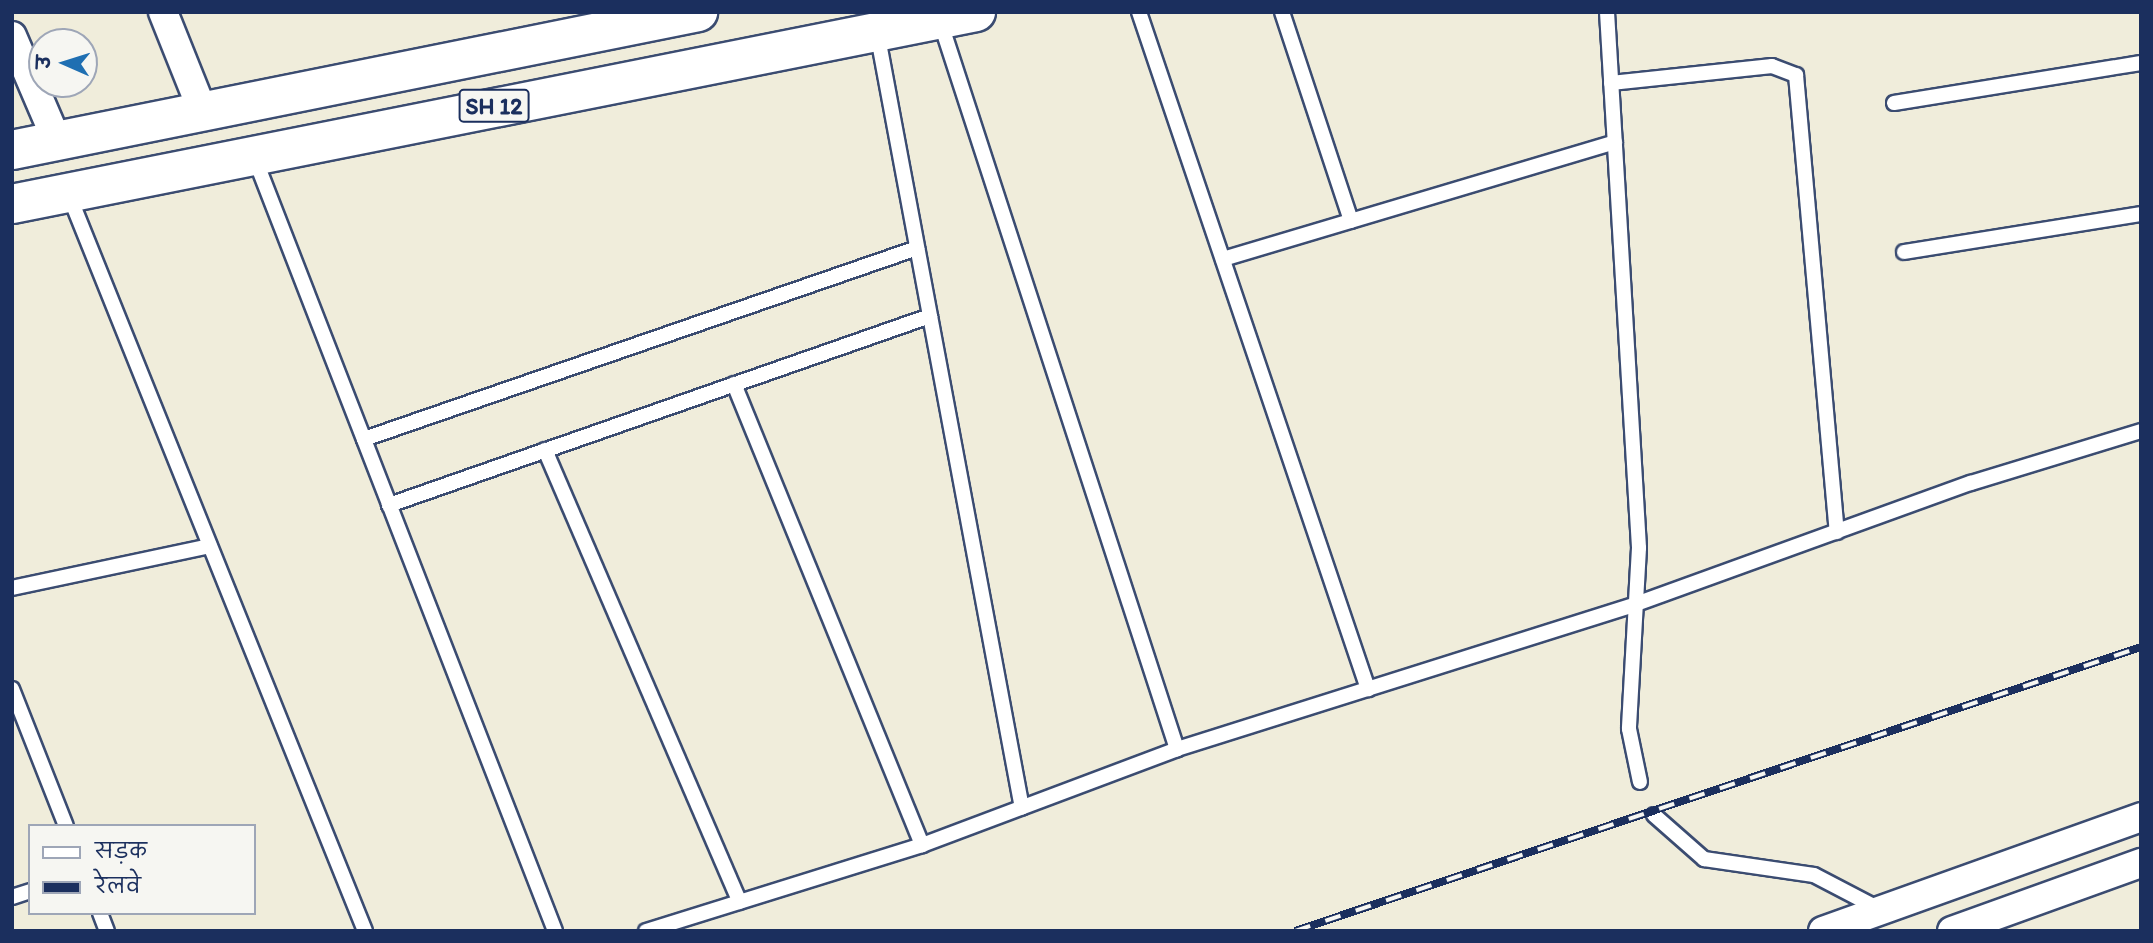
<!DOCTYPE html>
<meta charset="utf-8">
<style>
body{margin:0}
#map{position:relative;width:2153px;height:943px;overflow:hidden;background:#f0eddb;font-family:Itim,"Playpen Sans Deva",sans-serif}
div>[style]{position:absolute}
.roads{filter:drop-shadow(2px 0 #3b4c71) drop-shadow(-2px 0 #3b4c71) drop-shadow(0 2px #3b4c71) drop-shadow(0 -2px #3b4c71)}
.lane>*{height:14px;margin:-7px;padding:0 7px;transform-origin:7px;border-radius:7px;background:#fff}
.street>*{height:28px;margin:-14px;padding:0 14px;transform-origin:14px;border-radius:14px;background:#fff}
.primary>*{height:38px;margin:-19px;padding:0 19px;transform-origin:19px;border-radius:19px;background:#fff}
.rail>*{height:8px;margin-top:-4px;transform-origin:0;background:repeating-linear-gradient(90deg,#f6f6f2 0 16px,#1b2f5e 0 32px);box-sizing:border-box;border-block:2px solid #1b2f5e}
span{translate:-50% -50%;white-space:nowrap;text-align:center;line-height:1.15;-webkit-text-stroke:5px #f6f6f2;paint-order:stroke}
.shield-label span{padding:2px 5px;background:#f6f6f2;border:2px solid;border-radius:5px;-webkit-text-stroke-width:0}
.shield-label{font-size:23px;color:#1b2f5e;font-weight:700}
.frame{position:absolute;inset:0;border:14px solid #1b2f5e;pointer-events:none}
.legend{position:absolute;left:28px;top:824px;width:228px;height:91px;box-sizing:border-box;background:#f6f6f2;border:2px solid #9ea6b7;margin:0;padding:9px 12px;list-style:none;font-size:21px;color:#1b2f5e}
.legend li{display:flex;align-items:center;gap:14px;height:35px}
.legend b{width:35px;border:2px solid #9ea6b7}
.north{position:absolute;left:28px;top:28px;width:70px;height:70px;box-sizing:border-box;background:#f6f6f2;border:2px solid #9ea6b7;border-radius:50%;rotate:273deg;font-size:19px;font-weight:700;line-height:28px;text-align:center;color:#1b2f5e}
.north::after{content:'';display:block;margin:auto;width:24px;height:32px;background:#1f6fb2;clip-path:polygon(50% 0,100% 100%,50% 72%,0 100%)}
</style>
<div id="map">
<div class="roads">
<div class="lane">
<div style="left:1139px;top:12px;width:715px;rotate:71.31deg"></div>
<div style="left:1282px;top:12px;width:220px;rotate:71.7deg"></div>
<div style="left:1607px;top:12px;width:537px;rotate:86.58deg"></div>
<div style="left:1639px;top:548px;width:181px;rotate:93.2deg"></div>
<div style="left:1629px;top:729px;width:54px;rotate:78.3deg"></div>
<div style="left:940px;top:21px;width:766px;rotate:71.97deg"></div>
<div style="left:877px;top:32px;width:789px;rotate:79.42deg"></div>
<div style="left:1611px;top:83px;width:162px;rotate:-6deg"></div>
<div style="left:1772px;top:66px;width:26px;rotate:21deg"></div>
<div style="left:1796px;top:75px;width:459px;rotate:84.9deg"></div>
<div style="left:1894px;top:103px;width:250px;rotate:-9.2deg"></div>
<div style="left:255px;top:159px;width:828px;rotate:68.76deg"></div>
<div style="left:69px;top:195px;width:793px;rotate:68.09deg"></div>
<div style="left:1904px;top:252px;width:240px;rotate:-9.1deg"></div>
<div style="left:1223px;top:259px;width:409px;rotate:-16.6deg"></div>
<div style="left:734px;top:384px;width:498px;rotate:67.8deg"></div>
<div style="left:364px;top:439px;width:585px;rotate:-19.05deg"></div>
<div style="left:545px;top:450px;width:492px;rotate:66.7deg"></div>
<div style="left:389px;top:505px;width:573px;rotate:-19.26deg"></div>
<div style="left:12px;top:588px;width:202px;rotate:-12deg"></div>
<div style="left:12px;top:689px;width:147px;rotate:68.5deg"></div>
<div style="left:1654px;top:815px;width:67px;rotate:41.3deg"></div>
<div style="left:1704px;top:859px;width:111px;rotate:8.3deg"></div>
<div style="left:1814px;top:875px;width:73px;rotate:27.6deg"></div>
<div style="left:12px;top:897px;width:19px;rotate:-18deg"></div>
<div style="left:100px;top:913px;width:19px;rotate:69deg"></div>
<div style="left:646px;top:931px;width:289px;rotate:-17.3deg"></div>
<div style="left:922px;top:845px;width:272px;rotate:-20.6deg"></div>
<div style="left:1177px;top:749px;width:481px;rotate:-17.5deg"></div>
<div style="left:1636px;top:604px;width:356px;rotate:-19.9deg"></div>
<div style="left:1971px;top:483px;width:178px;rotate:-17deg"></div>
</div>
<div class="street">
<div style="left:163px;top:12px;width:108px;rotate:68.2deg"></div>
<div style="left:12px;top:36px;width:114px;rotate:66.8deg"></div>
<div style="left:1823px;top:931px;width:338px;rotate:-19.7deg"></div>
<div style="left:1952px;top:931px;width:201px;rotate:-19.8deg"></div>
</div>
<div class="primary">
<div style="left:12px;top:150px;width:700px;rotate:-11.37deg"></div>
<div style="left:12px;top:204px;width:983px;rotate:-11.26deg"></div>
</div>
</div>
<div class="rail">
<div style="left:1295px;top:931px;width:892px;rotate:-18.56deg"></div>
</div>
<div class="shield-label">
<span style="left:494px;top:106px">SH 12</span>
</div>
<div class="frame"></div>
<ul class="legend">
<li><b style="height:9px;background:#fff"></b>सड़क</li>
<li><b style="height:9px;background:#1b2f5e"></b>रेलवे</li>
</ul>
<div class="north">उ</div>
</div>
